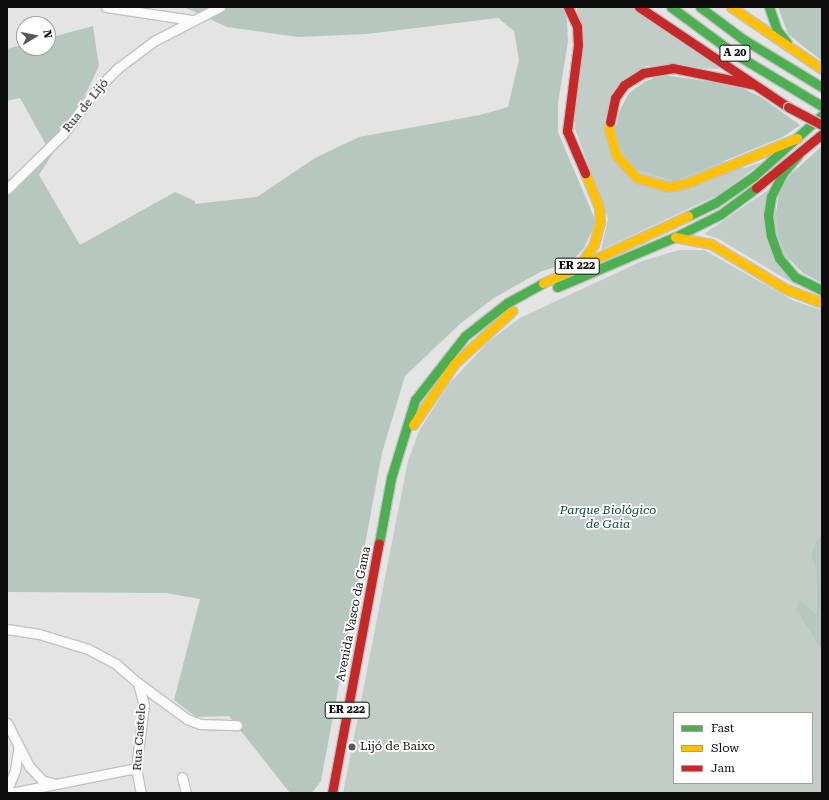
<!DOCTYPE html>
<meta charset="utf-8">
<style>
body{margin:0}
#map{position:relative;width:829px;height:800px;overflow:hidden;background:#e4e4e5;font-family:"Roboto Serif",serif}
div>[style]{position:absolute}
.green>*{inset:0;background:#c2cdc8}
.forest>*{inset:0;background:#b6c7c0}
.roads{filter:drop-shadow(1px 0 #c2c2c2) drop-shadow(-1px 0 #c2c2c2) drop-shadow(0 1px #c2c2c2) drop-shadow(0 -1px #c2c2c2)}
.street>*{height:9px;margin:-4.5px;padding:0 4.5px;transform-origin:4.5px;border-radius:4.5px;background:#fbfbfb}
.fast>*{height:9px;margin:-4.5px;padding:0 4.5px;transform-origin:4.5px;border-radius:4.5px;background:#4caf50}
.slow>*{height:9px;margin:-4.5px;padding:0 4.5px;transform-origin:4.5px;border-radius:4.5px;background:#ffc107}
.jam>*{height:9px;margin:-4.5px;padding:0 4.5px;transform-origin:4.5px;border-radius:4.5px;background:#c62828}
.bridges{filter:drop-shadow(1px 0 #c2c2c2) drop-shadow(-1px 0 #c2c2c2) drop-shadow(0 1px #c2c2c2) drop-shadow(0 -1px #c2c2c2)}
.jam-bridge>*{height:9px;margin:-4.5px;padding:0 4.5px;transform-origin:4.5px;border-radius:4.5px;background:#c62828}
.dots>*{width:11px;height:11px;translate:-50% -50%;box-sizing:border-box;border:2px solid #fff;border-radius:50%}
span{translate:-50% -50%;white-space:nowrap;text-align:center;line-height:1.15;-webkit-text-stroke:3.5px #fff;paint-order:stroke}
.shield-label span{padding:1px 3px;background:#fff;border:1px solid;border-radius:3px;-webkit-text-stroke-width:0}
.shield-label{font-size:11px;color:#0c0c0c;font-weight:700}
.street-label{font-size:12px;color:#0c0c0c}
.park-label{font-size:12px;color:#074832;font-style:italic}
.poi-label{font-size:12px;color:#0c0c0c}
.left{translate:0 -50%;text-align:left}
.frame{position:absolute;inset:0;border:8px solid #0c0c0c;pointer-events:none}
.legend{position:absolute;left:673px;top:712px;width:140px;height:72px;box-sizing:border-box;background:#fff;border:1px solid #9e9e9e;margin:0;padding:5px 7px;list-style:none;font-size:12px;color:#0c0c0c}
.legend li{display:flex;align-items:center;gap:8px;height:20px}
.legend b{width:20px;border:1px solid #9e9e9e}
.north{position:absolute;left:16px;top:16px;width:40px;height:40px;box-sizing:border-box;background:#fff;border:1px solid #9e9e9e;border-radius:50%;rotate:80deg;font-size:11px;font-weight:700;line-height:16px;text-align:center;color:#0c0c0c}
.north::after{content:'';display:block;margin:auto;width:14px;height:18px;background:#585858;clip-path:polygon(50% 0,100% 100%,50% 72%,0 100%)}
</style>
<div id="map">
<div class="green">
<div style="clip-path:polygon(577px 7px,633px 7px,720px 69px,645px 66px,604px 120px,744px 168px,763px 162px,718px 195px,601px 250px,608px 219px,575px 129px)"></div>
<div style="clip-path:polygon(771px 188px,796px 285px,719px 239px,704px 234px)"></div>
<div style="clip-path:polygon(evenodd,679px 250px,704px 250px,794px 301px,822px 310px,822px 535px,815px 542px,811px 555px,816px 573px,817px 616px,799px 601px,796px 609px,822px 652px,822px 793px,343px 793px,401px 496px,408px 461px,419px 431px,448px 385px,489px 341px,520px 318px,642px 261px,679px 250px,674px 713px,812px 713px,812px 783px,674px 783px,674px 713px)"></div>
</div>
<div class="forest">
<div style="clip-path:polygon(184px 7px,564px 7px,567px 21px,568px 41px,558px 103px,558px 132px,596px 222px,584px 248px,572px 261px,540px 272px,494px 298px,461px 323px,405px 376px,382px 453px,321px 781px,312px 793px,290px 793px,229px 716px,196px 717px,174px 700px,200px 599px,166px 593px,7px 592px,7px 180px,51px 154px,20px 98px,7px 101px,7px 49px,24px 44px,24px 48px,48px 48px,48px 38px,93px 26px,99px 66px,68px 130px,39px 175px,80px 245px,175px 192px,195px 201px,195px 204px,257px 197px,315px 158px,359px 137px,480px 115px,508px 107px,519px 60px,514px 31px,498px 18px,367px 34px,298px 37px,227px 27px)"></div>
<div style="clip-path:polygon(778px 7px,822px 7px,822px 61px,788px 34px)"></div>
<div style="clip-path:polygon(663px 75px,735px 85px,761px 97px,800px 125px,783px 137px,675px 181px,636px 169px,623px 153px,615px 132px,619px 112px,629px 93px,646px 81px)"></div>
<div style="clip-path:polygon(822px 146px,822px 283px,803px 273px,790px 260px,779px 238px,776px 214px,779px 192px,790px 175px)"></div>
<div style="clip-path:polygon(822px 535px,822px 652px,796px 609px,799px 600px,817px 615px,816px 573px,811px 555px,815px 542px)"></div>
</div>
<div class="roads">
<div class="street">
<div style="left:106px;top:7px;width:87px;rotate:8.6deg"></div>
<div style="left:7px;top:189px;width:78px;rotate:-44.5deg"></div>
<div style="left:63px;top:134px;width:55px;rotate:-53.1deg"></div>
<div style="left:96px;top:90px;width:31px;rotate:-45deg"></div>
<div style="left:118px;top:68px;width:45px;rotate:-36.9deg"></div>
<div style="left:154px;top:41px;width:74px;rotate:-27.3deg"></div>
<div style="left:7px;top:629px;width:32px;rotate:9deg"></div>
<div style="left:39px;top:634px;width:51px;rotate:17deg"></div>
<div style="left:88px;top:649px;width:32px;rotate:28deg"></div>
<div style="left:116px;top:664px;width:29px;rotate:41deg"></div>
<div style="left:138px;top:683px;width:23px;rotate:75deg"></div>
<div style="left:144px;top:705px;width:64px;rotate:97.2deg"></div>
<div style="left:136px;top:768px;width:25px;rotate:79deg"></div>
<div style="left:138px;top:683px;width:61px;rotate:36.3deg"></div>
<div style="left:187px;top:719px;width:14px;rotate:21deg"></div>
<div style="left:200px;top:724px;width:37px;rotate:2deg"></div>
<div style="left:7px;top:723px;width:48px;rotate:62.9deg"></div>
<div style="left:29px;top:766px;width:21px;rotate:47deg"></div>
<div style="left:43px;top:781px;width:10px;rotate:11deg"></div>
<div style="left:182px;top:777px;width:16px;rotate:76deg"></div>
<div style="left:7px;top:790px;width:22px;rotate:-68deg"></div>
<div style="left:15px;top:770px;width:24px;rotate:-81deg"></div>
<div style="left:11px;top:793px;width:127px;rotate:-11.3deg"></div>
</div>
<div class="fast">
<div style="left:671px;top:7px;width:79px;rotate:36.3deg"></div>
<div style="left:735px;top:54px;width:101px;rotate:30.9deg"></div>
<div style="left:700px;top:7px;width:54px;rotate:36.7deg"></div>
<div style="left:743px;top:39px;width:92px;rotate:31.3deg"></div>
<div style="left:769px;top:7px;width:24px;rotate:71deg"></div>
<div style="left:777px;top:30px;width:16px;rotate:52deg"></div>
<div style="left:798px;top:155px;width:23px;rotate:130deg"></div>
<div style="left:783px;top:173px;width:27px;rotate:117deg"></div>
<div style="left:771px;top:197px;width:18px;rotate:99deg"></div>
<div style="left:768px;top:215px;width:21px;rotate:82deg"></div>
<div style="left:771px;top:236px;width:23px;rotate:70deg"></div>
<div style="left:779px;top:258px;width:25px;rotate:50deg"></div>
<div style="left:795px;top:277px;width:30px;rotate:26deg"></div>
<div style="left:688px;top:216px;width:30px;rotate:-26deg"></div>
<div style="left:715px;top:203px;width:47px;rotate:-34.7deg"></div>
<div style="left:754px;top:176px;width:91px;rotate:-41.9deg"></div>
<div style="left:557px;top:287px;width:128px;rotate:-23deg"></div>
<div style="left:675px;top:237px;width:51px;rotate:-26.6deg"></div>
<div style="left:721px;top:214px;width:44px;rotate:-36.6deg"></div>
<div style="left:379px;top:543px;width:66px;rotate:-79.5deg"></div>
<div style="left:391px;top:478px;width:82px;rotate:-72.9deg"></div>
<div style="left:415px;top:400px;width:81px;rotate:-52deg"></div>
<div style="left:465px;top:336px;width:53px;rotate:-38.2deg"></div>
<div style="left:507px;top:303px;width:41px;rotate:-29.1deg"></div>
</div>
<div class="slow">
<div style="left:731px;top:7px;width:110px;rotate:34.3deg"></div>
<div style="left:610px;top:122px;width:8px;rotate:97deg"></div>
<div style="left:609px;top:130px;width:26px;rotate:74deg"></div>
<div style="left:616px;top:155px;width:31px;rotate:48deg"></div>
<div style="left:637px;top:178px;width:32px;rotate:16deg"></div>
<div style="left:668px;top:187px;width:19px;rotate:-12deg"></div>
<div style="left:687px;top:183px;width:119px;rotate:-22.2deg"></div>
<div style="left:675px;top:237px;width:37px;rotate:11deg"></div>
<div style="left:711px;top:244px;width:87px;rotate:31deg"></div>
<div style="left:786px;top:289px;width:39px;rotate:21deg"></div>
<div style="left:580px;top:265px;width:25px;rotate:-56deg"></div>
<div style="left:594px;top:244px;width:24px;rotate:-75deg"></div>
<div style="left:600px;top:221px;width:14px;rotate:-94deg"></div>
<div style="left:599px;top:207px;width:37px;rotate:-112deg"></div>
<div style="left:543px;top:283px;width:160px;rotate:-24.8deg"></div>
<div style="left:413px;top:425px;width:73px;rotate:-56.1deg"></div>
<div style="left:454px;top:364px;width:79px;rotate:-42.4deg"></div>
</div>
<div class="jam">
<div style="left:568px;top:7px;width:21px;rotate:65deg"></div>
<div style="left:577px;top:26px;width:19px;rotate:87deg"></div>
<div style="left:578px;top:45px;width:87px;rotate:97.3deg"></div>
<div style="left:567px;top:131px;width:46px;rotate:66.8deg"></div>
<div style="left:639px;top:7px;width:179px;rotate:33.9deg"></div>
<div style="left:610px;top:122px;width:25px;rotate:-78deg"></div>
<div style="left:615px;top:98px;width:16px;rotate:-55deg"></div>
<div style="left:624px;top:85px;width:22px;rotate:-32deg"></div>
<div style="left:643px;top:73px;width:30px;rotate:-9deg"></div>
<div style="left:673px;top:68px;width:80px;rotate:11.6deg"></div>
<div style="left:756px;top:188px;width:85px;rotate:-39.3deg"></div>
<div style="left:332px;top:793px;width:254px;rotate:-79.4deg"></div>
</div>
</div>
<div class="bridges">
<div class="jam-bridge">
<div style="left:788px;top:107px;width:38px;rotate:28deg"></div>
</div>
</div>
<div class="dots">
<div style="left:352px;top:747px;background:#585858"></div>
</div>
<div class="shield-label">
<span style="left:735px;top:53px">A 20</span>
<span style="left:577px;top:266px">ER 222</span>
<span style="left:347px;top:710px">ER 222</span>
</div>
<div class="street-label">
<span style="left:86px;top:106px;rotate:-51deg">Rua de Lijó</span>
<span style="left:354px;top:614px;rotate:-79deg">Avenida Vasco da Gama</span>
<span style="left:140px;top:737px;rotate:-86deg">Rua Castelo</span>
</div>
<div class="park-label">
<span style="left:608px;top:518px">Parque Biológico<br>de Gaia</span>
</div>
<div class="poi-label">
<span class="left" style="left:360px;top:747px">Lijó de Baixo</span>
</div>
<div class="frame"></div>
<ul class="legend">
<li><b style="height:5px;background:#4caf50"></b>Fast</li>
<li><b style="height:5px;background:#ffc107"></b>Slow</li>
<li><b style="height:5px;background:#c62828"></b>Jam</li>
</ul>
<div class="north">N</div>
</div>
